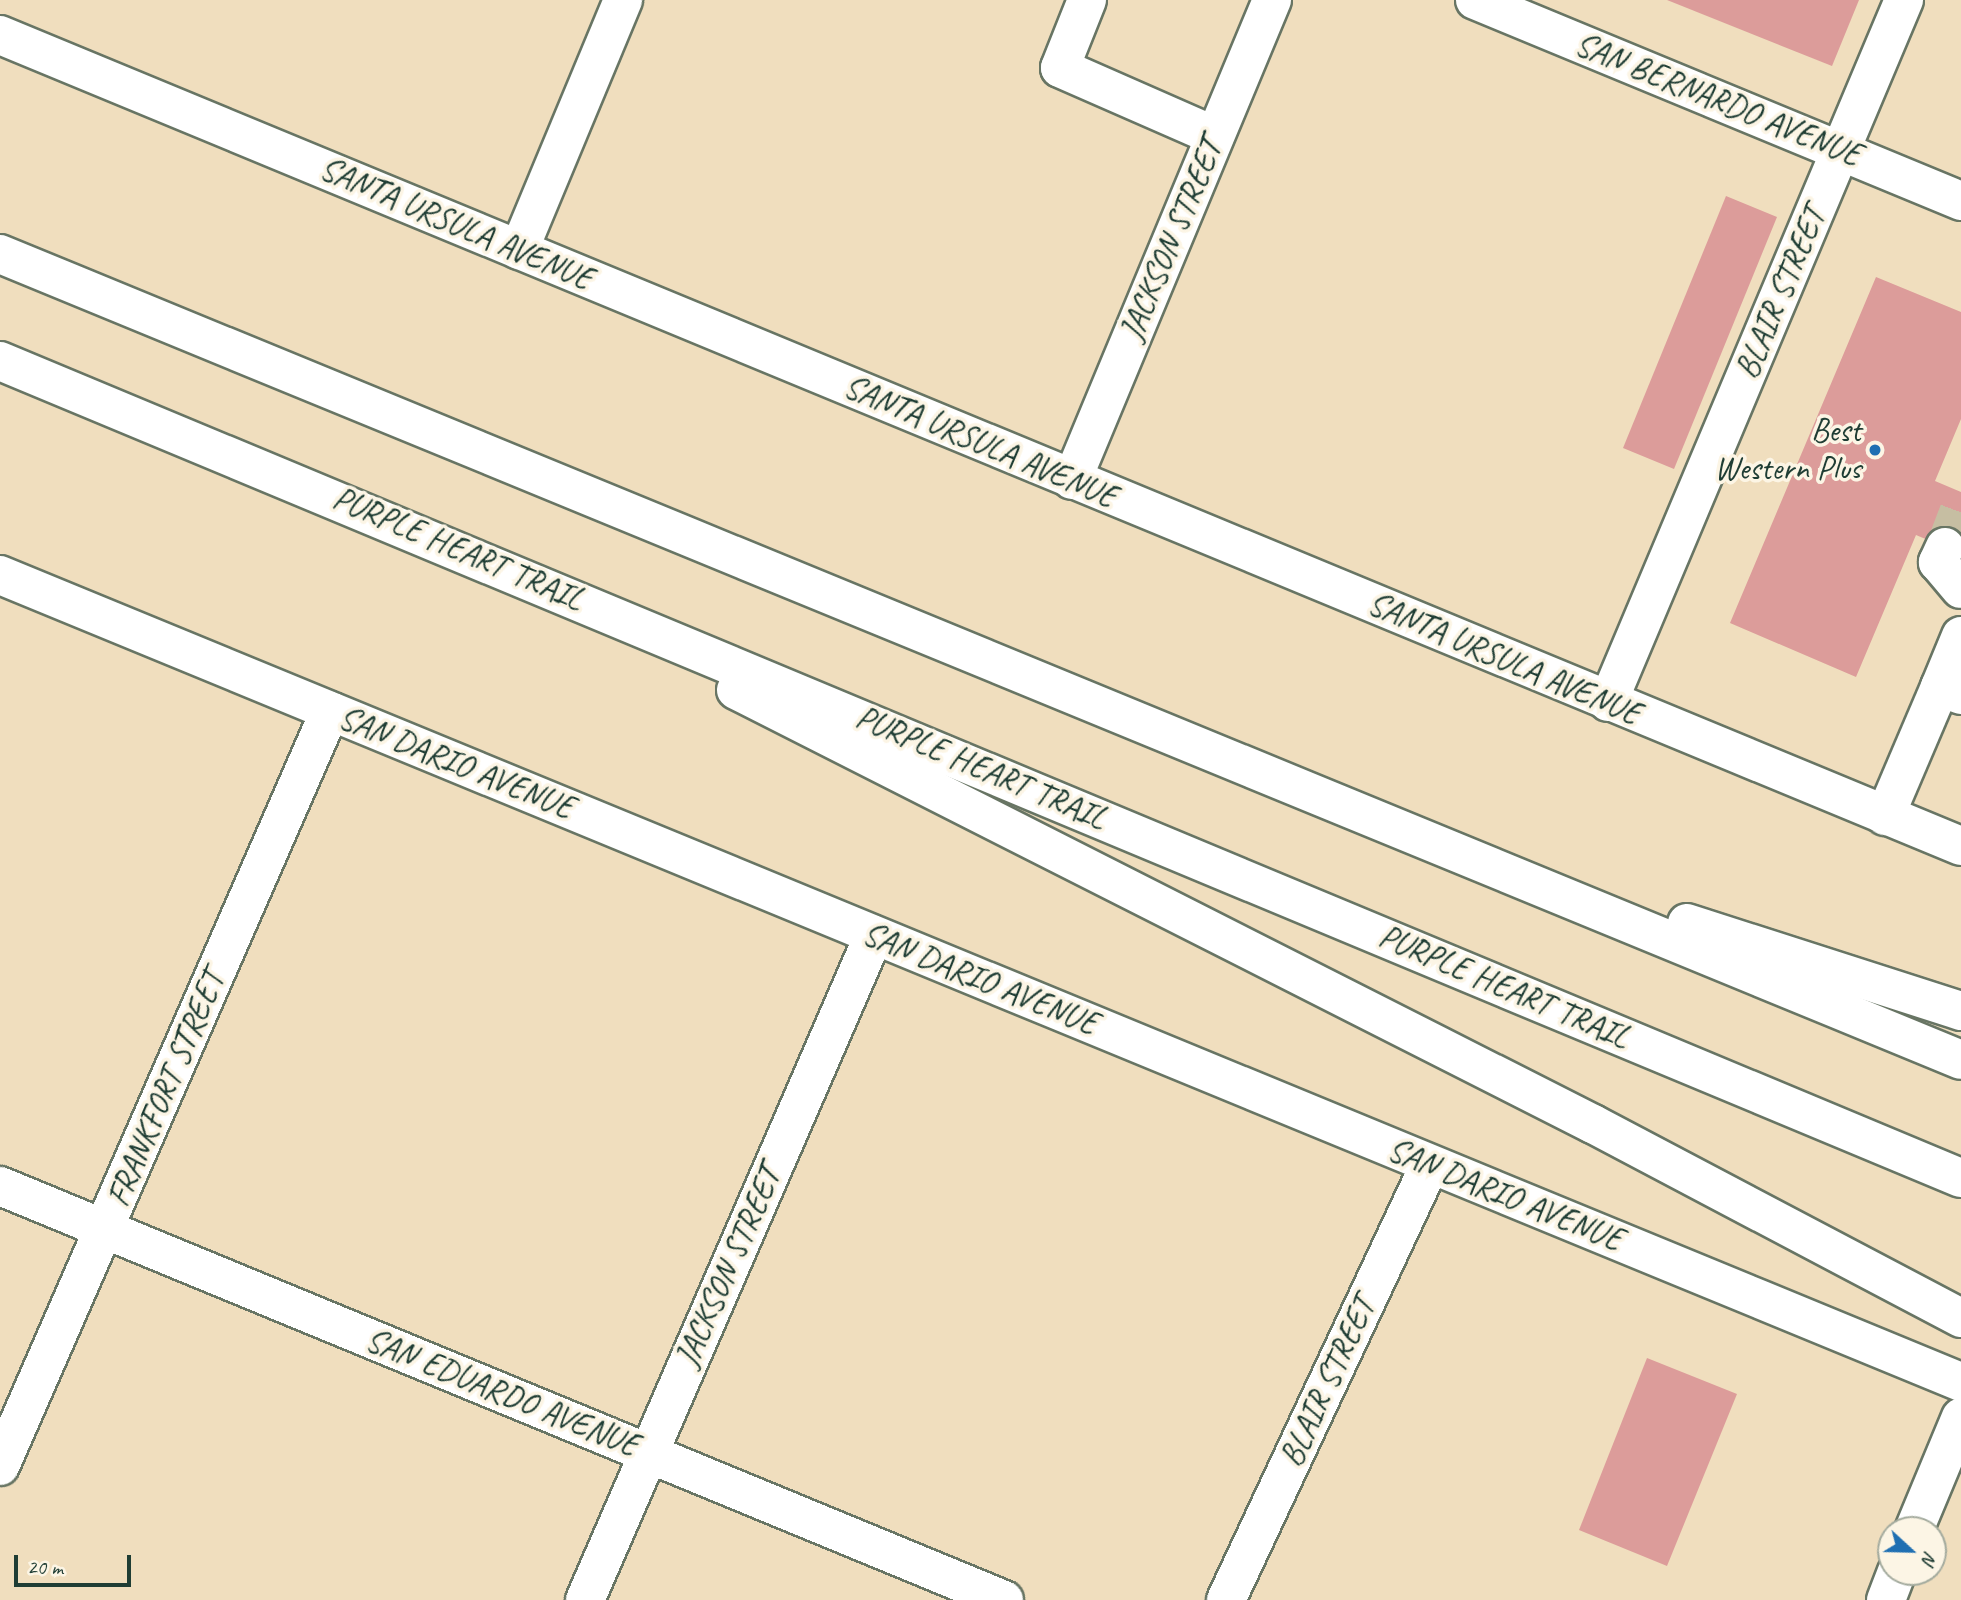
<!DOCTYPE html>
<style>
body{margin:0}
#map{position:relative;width:1961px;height:1600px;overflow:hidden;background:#f0debe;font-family:Caveat,sans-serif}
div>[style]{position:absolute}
.building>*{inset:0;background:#dc9c9a}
.minor-tunnel>*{height:38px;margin-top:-19px;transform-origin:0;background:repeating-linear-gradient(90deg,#c6bea2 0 38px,transparent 0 57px)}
.roads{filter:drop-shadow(2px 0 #687564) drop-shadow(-2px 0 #687564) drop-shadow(0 2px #687564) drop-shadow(0 -2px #687564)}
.minor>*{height:38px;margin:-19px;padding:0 19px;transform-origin:19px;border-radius:19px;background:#fff}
.major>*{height:38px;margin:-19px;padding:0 19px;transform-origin:19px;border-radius:19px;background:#fff}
.highway>*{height:38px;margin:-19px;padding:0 19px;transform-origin:19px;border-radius:19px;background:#fff}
.dots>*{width:19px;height:19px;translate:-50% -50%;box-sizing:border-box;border:4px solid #fcf5e5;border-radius:50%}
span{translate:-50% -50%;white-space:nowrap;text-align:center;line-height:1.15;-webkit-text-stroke:7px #fcf5e5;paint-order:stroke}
.street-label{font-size:33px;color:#1f3d34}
.poi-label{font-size:33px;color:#1f3d34}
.right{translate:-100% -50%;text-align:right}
.north{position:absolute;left:1877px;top:1516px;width:70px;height:70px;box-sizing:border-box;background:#fcf5e5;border:2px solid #a4ab9e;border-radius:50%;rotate:112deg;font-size:19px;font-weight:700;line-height:28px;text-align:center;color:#1f3d34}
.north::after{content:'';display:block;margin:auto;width:24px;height:32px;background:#1f6fb2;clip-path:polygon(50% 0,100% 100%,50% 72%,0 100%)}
.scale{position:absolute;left:14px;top:1555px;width:117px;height:32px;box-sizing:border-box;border:4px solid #1f3d34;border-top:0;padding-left:9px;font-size:21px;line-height:24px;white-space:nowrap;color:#1f3d34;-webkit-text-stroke:5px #fcf5e5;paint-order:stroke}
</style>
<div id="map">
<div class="building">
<div style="clip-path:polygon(1667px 0,1859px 0,1832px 66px)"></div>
<div style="clip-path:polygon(1726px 196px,1777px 217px,1674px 469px,1623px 448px)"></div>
<div style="clip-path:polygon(1876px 277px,1961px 312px,1961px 419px,1935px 481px,1961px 492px,1961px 554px,1916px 535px,1856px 677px,1730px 623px)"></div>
<div style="clip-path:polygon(1647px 1358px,1737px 1394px,1667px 1566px,1579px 1530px)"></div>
</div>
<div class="minor-tunnel">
<div style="left:1945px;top:547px;width:45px;rotate:-69.1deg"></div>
</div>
<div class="roads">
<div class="minor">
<div style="left:1087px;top:0;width:73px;rotate:111.7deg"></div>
<div style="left:1060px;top:68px;width:169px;rotate:23.7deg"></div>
<div style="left:519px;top:250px;width:271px;rotate:-67.4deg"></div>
<div style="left:1072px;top:480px;width:520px;rotate:-67.38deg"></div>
<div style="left:1945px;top:547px;width:17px;rotate:115deg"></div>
<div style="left:1938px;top:562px;width:35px;rotate:50deg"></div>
<div style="left:1961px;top:636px;width:55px;rotate:112.4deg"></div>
<div style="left:1940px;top:687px;width:22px;rotate:21deg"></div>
<div style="left:1608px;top:702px;width:762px;rotate:-67.14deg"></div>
<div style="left:1885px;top:816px;width:140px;rotate:-66.9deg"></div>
<div style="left:0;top:1186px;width:1086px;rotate:22.41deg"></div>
<div style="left:0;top:1466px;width:824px;rotate:-66.39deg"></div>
<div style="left:1914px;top:1530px;width:122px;rotate:-67.4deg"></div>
<div style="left:585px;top:1600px;width:725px;rotate:-66.51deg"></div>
<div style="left:1226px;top:1600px;width:481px;rotate:-64.9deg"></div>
<div style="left:1886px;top:1600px;width:30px;rotate:-69deg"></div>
</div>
<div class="major">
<div style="left:1475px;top:0;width:526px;rotate:22.47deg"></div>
<div style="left:0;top:35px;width:2122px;rotate:22.47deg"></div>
<div style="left:0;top:575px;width:2121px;rotate:22.37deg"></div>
</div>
<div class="highway">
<div style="left:0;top:254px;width:2120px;rotate:22.34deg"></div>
<div style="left:0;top:361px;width:2124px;rotate:22.62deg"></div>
<div style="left:736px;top:690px;width:961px;rotate:26.86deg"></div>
<div style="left:1593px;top:1124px;width:416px;rotate:27.8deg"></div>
<div style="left:1687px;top:923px;width:288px;rotate:17.8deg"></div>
</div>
</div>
<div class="dots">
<div style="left:1875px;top:450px;background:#1f6fb2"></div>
</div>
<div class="street-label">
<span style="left:1718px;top:100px;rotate:22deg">SAN BERNARDO AVENUE</span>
<span style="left:456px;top:224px;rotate:23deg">SANTA URSULA AVENUE</span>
<span style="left:1172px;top:240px;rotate:-67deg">JACKSON STREET</span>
<span style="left:1781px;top:293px;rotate:-67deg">BLAIR STREET</span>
<span style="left:980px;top:442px;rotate:23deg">SANTA URSULA AVENUE</span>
<span style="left:458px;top:549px;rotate:23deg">PURPLE HEART TRAIL</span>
<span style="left:1504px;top:659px;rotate:23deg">SANTA URSULA AVENUE</span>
<span style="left:456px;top:763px;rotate:22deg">SAN DARIO AVENUE</span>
<span style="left:981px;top:768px;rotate:23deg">PURPLE HEART TRAIL</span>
<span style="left:980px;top:979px;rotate:22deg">SAN DARIO AVENUE</span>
<span style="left:1504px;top:987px;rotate:23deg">PURPLE HEART TRAIL</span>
<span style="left:166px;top:1089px;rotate:-67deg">FRANKFORT STREET</span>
<span style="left:1505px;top:1195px;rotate:22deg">SAN DARIO AVENUE</span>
<span style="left:729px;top:1267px;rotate:-66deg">JACKSON STREET</span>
<span style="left:1328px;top:1382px;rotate:-65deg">BLAIR STREET</span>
<span style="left:502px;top:1393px;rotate:22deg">SAN EDUARDO AVENUE</span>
</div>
<div class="poi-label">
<span class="right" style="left:1861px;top:450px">Best<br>Western Plus</span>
</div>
<div class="north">N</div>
<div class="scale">20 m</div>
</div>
